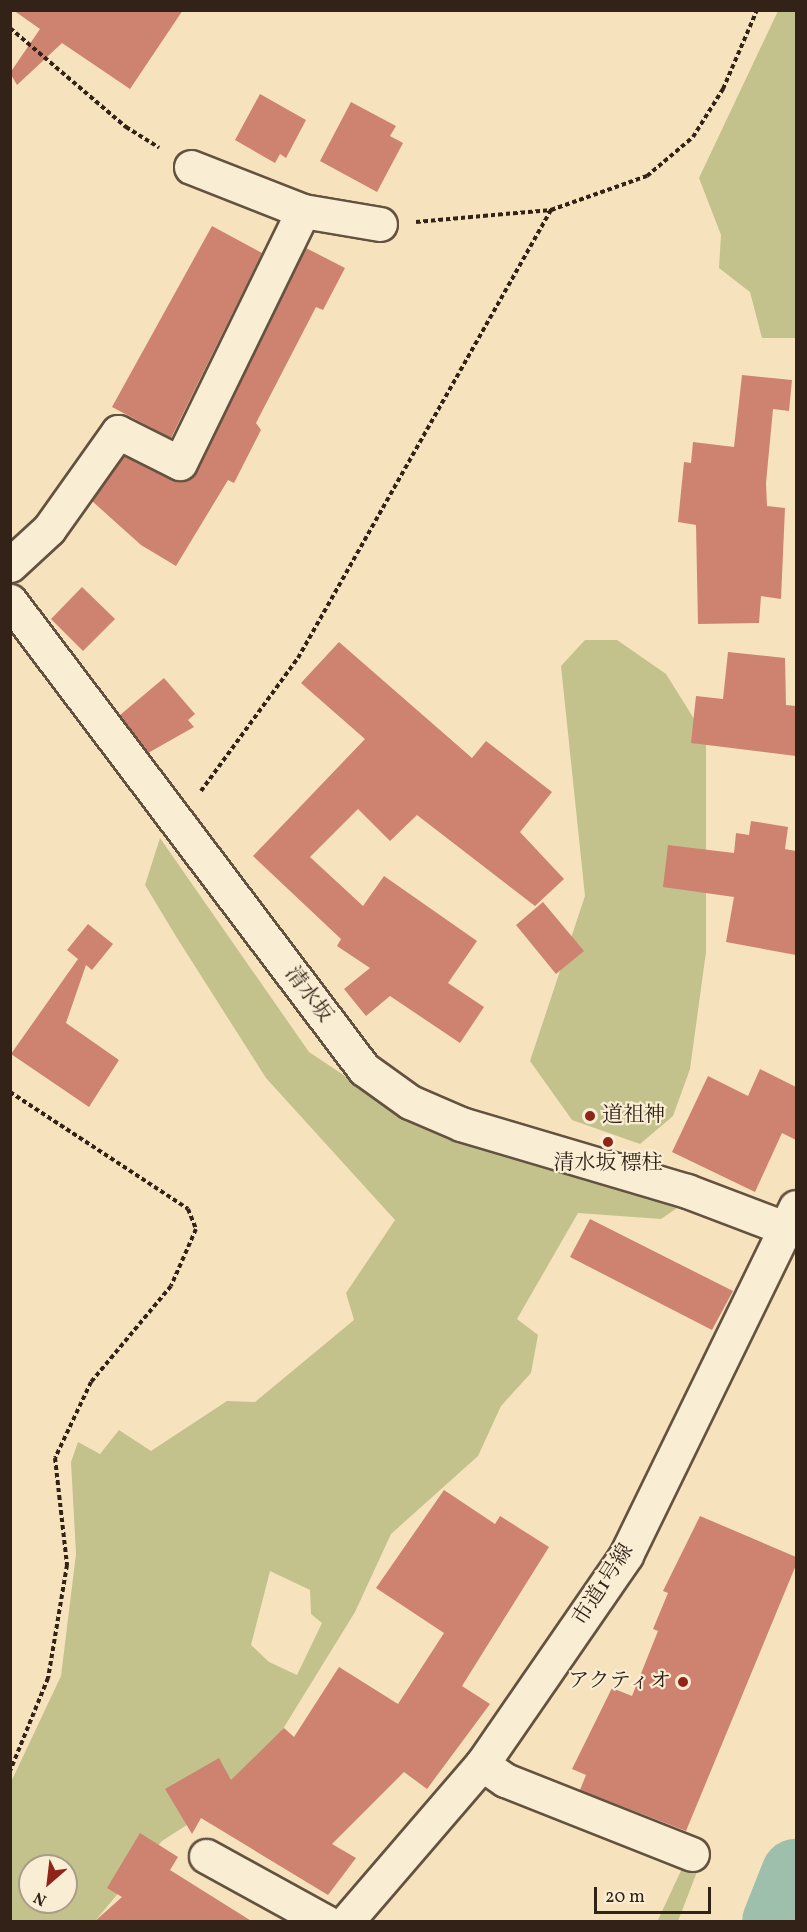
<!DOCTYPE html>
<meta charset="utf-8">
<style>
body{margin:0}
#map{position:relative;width:807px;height:1932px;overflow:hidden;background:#f6e3bd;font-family:Vollkorn,"Noto Serif JP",serif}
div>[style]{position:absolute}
.green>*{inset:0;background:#c3c18c}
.river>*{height:70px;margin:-35px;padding:0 35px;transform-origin:35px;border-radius:35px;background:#9dbfac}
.building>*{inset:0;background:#cd8370}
.path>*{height:4px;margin-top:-2px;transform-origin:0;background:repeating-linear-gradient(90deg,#332217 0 4.5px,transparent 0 7.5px)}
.roads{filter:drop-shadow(2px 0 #645240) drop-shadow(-2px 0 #645240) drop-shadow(0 2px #645240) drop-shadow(0 -2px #645240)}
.minor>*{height:33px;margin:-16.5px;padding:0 16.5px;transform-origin:16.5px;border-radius:16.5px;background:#f9edd4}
.dots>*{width:16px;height:16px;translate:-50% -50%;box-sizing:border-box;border:3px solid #f9edd4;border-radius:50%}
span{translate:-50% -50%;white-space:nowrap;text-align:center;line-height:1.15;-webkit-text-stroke:4.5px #f9edd4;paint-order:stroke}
.street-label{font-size:21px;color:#332217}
.poi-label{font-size:21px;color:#332217}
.left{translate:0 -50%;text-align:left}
.right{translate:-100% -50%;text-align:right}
.frame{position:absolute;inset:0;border:12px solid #332217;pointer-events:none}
.north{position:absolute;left:18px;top:1854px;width:60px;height:60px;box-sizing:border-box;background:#f9edd4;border:2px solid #aa9c88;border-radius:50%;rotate:208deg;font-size:16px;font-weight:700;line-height:24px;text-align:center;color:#332217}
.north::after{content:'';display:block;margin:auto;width:21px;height:27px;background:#8f2418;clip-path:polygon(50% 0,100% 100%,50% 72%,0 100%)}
.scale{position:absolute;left:594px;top:1887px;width:117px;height:27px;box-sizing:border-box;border:3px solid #332217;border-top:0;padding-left:8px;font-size:18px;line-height:21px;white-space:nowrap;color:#332217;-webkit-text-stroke:4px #f9edd4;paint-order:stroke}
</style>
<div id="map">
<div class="green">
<div style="clip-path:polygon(778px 11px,796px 11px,796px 338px,762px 338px,750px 292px,719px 268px,721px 235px,699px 178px)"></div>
<div style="clip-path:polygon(585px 640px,617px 640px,666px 674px,706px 738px,706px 952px,690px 1069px,673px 1116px,640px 1144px,572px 1120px,530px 1061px,585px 896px,561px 666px)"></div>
<div style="clip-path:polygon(evenodd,160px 838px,309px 1052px,399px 1112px,496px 1153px,577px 1170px,657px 1196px,677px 1208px,661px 1219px,578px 1213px,517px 1319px,538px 1335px,531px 1373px,501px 1406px,478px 1456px,391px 1534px,355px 1612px,278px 1737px,235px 1794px,162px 1841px,95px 1921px,11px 1922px,11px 1782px,61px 1676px,76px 1554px,71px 1462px,78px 1442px,100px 1454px,119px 1430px,151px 1451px,227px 1401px,255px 1402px,354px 1320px,346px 1293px,395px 1220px,266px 1078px,177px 938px,145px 885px,160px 838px,270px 1571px,310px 1590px,311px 1614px,322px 1623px,297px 1675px,269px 1662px,251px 1645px,270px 1571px,160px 838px,30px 1866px,66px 1866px,66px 1902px,30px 1902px,30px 1866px)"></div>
<div style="clip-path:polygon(686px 1860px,700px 1864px,678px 1921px,657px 1922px)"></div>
</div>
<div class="river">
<div style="left:777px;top:1922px;width:52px;rotate:-68.4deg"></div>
</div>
<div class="building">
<div style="clip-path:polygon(13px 10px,183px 10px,130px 89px,62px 43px,17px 85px,10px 73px,40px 29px)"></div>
<div style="clip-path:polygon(260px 94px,306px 120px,286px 158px,280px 154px,275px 163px,235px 140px)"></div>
<div style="clip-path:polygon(351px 102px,396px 126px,390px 136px,403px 143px,377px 192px,320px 161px)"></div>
<div style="clip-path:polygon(212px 226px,262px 253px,171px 438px,112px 407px)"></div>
<div style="clip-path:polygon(306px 248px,345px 268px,323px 310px,316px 307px,256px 423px,261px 430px,234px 483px,228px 480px,176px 566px,141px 545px,92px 501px,124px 456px,172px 480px,182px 482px,197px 472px)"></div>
<div style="clip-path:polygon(742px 375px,792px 380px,789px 411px,773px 409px,766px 483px,767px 506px,785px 508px,781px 599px,761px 596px,759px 623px,698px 624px,696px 525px,678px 522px,684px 462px,691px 463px,693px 442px,734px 447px)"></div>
<div style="clip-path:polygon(82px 587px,115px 619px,83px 651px,51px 619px)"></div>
<div style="clip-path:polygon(339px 642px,472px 758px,486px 741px,552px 792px,520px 832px,564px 879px,535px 906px,417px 815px,390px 841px,358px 809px,310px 857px,363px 906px,384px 876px,477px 941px,448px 983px,484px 1007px,460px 1043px,390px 996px,366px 1016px,344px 989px,370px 968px,337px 946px,341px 939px,253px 856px,365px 739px,301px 683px)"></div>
<div style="clip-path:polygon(728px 652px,785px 658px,786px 705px,796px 706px,796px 756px,691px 743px,696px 696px,723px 699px)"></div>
<div style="clip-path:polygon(164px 678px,195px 714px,188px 720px,194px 727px,148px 753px,120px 715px)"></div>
<div style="clip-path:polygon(751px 821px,788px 827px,785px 849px,796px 851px,796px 955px,726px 942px,734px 897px,663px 887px,668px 845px,734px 853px,736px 833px,749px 835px)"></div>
<div style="clip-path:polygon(543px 902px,584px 951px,556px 974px,516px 925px)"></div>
<div style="clip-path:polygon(88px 924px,113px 944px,92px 970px,86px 965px,66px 1023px,119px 1060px,89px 1107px,11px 1054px,78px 959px,67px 950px)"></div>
<div style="clip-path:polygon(760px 1069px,796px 1087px,796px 1140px,782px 1133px,755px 1192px,672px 1152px,708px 1076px,748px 1096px)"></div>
<div style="clip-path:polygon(590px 1219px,733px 1291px,712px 1330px,570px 1257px)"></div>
<div style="clip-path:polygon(444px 1490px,495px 1524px,500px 1516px,549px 1547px,462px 1686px,490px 1704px,427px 1789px,404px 1772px,332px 1844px,356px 1858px,328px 1895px,201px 1818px,192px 1834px,165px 1789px,219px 1758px,231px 1780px,284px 1728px,294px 1737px,339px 1667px,398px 1704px,444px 1633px,376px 1588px)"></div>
<div style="clip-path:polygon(700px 1516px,796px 1557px,796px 1565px,686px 1831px,580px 1790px,586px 1775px,572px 1769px,612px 1688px,632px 1696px,658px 1631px,653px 1629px,668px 1593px,663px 1591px)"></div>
<div style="clip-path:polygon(140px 1833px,178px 1857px,170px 1870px,253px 1922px,94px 1922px,122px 1897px,107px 1888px)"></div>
</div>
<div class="path">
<div style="left:10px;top:28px;width:153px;rotate:40.5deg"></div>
<div style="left:126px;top:127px;width:39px;rotate:32deg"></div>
<div style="left:416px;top:222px;width:136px;rotate:-5.1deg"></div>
<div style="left:551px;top:210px;width:102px;rotate:-19.5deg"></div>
<div style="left:647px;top:176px;width:60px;rotate:-40.3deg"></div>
<div style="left:693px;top:137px;width:57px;rotate:-58deg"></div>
<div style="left:723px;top:89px;width:86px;rotate:-66.7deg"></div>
<div style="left:201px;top:791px;width:165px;rotate:-53.9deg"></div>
<div style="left:298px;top:658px;width:515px;rotate:-60.55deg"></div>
<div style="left:10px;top:1092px;width:213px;rotate:33.3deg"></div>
<div style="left:188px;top:1209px;width:22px;rotate:68deg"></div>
<div style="left:196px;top:1229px;width:62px;rotate:113.7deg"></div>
<div style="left:171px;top:1286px;width:125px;rotate:129.8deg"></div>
<div style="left:91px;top:1382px;width:84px;rotate:115.3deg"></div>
<div style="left:55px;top:1458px;width:108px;rotate:83.6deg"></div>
<div style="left:67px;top:1565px;width:115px;rotate:99.5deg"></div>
<div style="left:48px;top:1678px;width:100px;rotate:112.2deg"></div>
</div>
<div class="roads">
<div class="minor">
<div style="left:191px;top:167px;width:120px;rotate:21.4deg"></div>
<div style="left:303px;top:211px;width:78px;rotate:9.6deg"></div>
<div style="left:10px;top:565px;width:53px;rotate:-42.7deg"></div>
<div style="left:49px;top:529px;width:119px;rotate:-54.6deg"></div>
<div style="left:118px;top:432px;width:69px;rotate:26.6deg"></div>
<div style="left:180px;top:463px;width:280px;rotate:-64deg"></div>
<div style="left:10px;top:601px;width:587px;rotate:52.9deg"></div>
<div style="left:364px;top:1069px;width:57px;rotate:35.7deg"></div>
<div style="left:410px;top:1102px;width:56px;rotate:23.3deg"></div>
<div style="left:461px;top:1124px;width:236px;rotate:16.5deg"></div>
<div style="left:687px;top:1191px;width:107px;rotate:20.8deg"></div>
<div style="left:482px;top:1764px;width:28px;rotate:35deg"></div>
<div style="left:505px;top:1780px;width:201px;rotate:21.6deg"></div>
<div style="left:206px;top:1856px;width:137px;rotate:28.8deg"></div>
<div style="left:346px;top:1922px;width:208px;rotate:-49.3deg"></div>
<div style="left:482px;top:1764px;width:254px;rotate:-55.4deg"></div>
<div style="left:626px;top:1555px;width:387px;rotate:-64deg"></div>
</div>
</div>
<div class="dots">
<div style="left:590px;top:1116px;background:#8f2418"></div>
<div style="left:608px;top:1142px;background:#8f2418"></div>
<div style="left:683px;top:1682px;background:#8f2418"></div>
</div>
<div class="street-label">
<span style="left:308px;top:995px;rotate:53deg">清水坂</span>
<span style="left:604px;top:1585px;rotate:-57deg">市道1号線</span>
</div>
<div class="poi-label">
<span class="left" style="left:602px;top:1116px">道祖神</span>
<span style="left:608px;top:1164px">清水坂 標柱</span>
<span class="right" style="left:671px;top:1682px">アクティオ</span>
</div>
<div class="frame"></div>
<div class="north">N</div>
<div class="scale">20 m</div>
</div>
